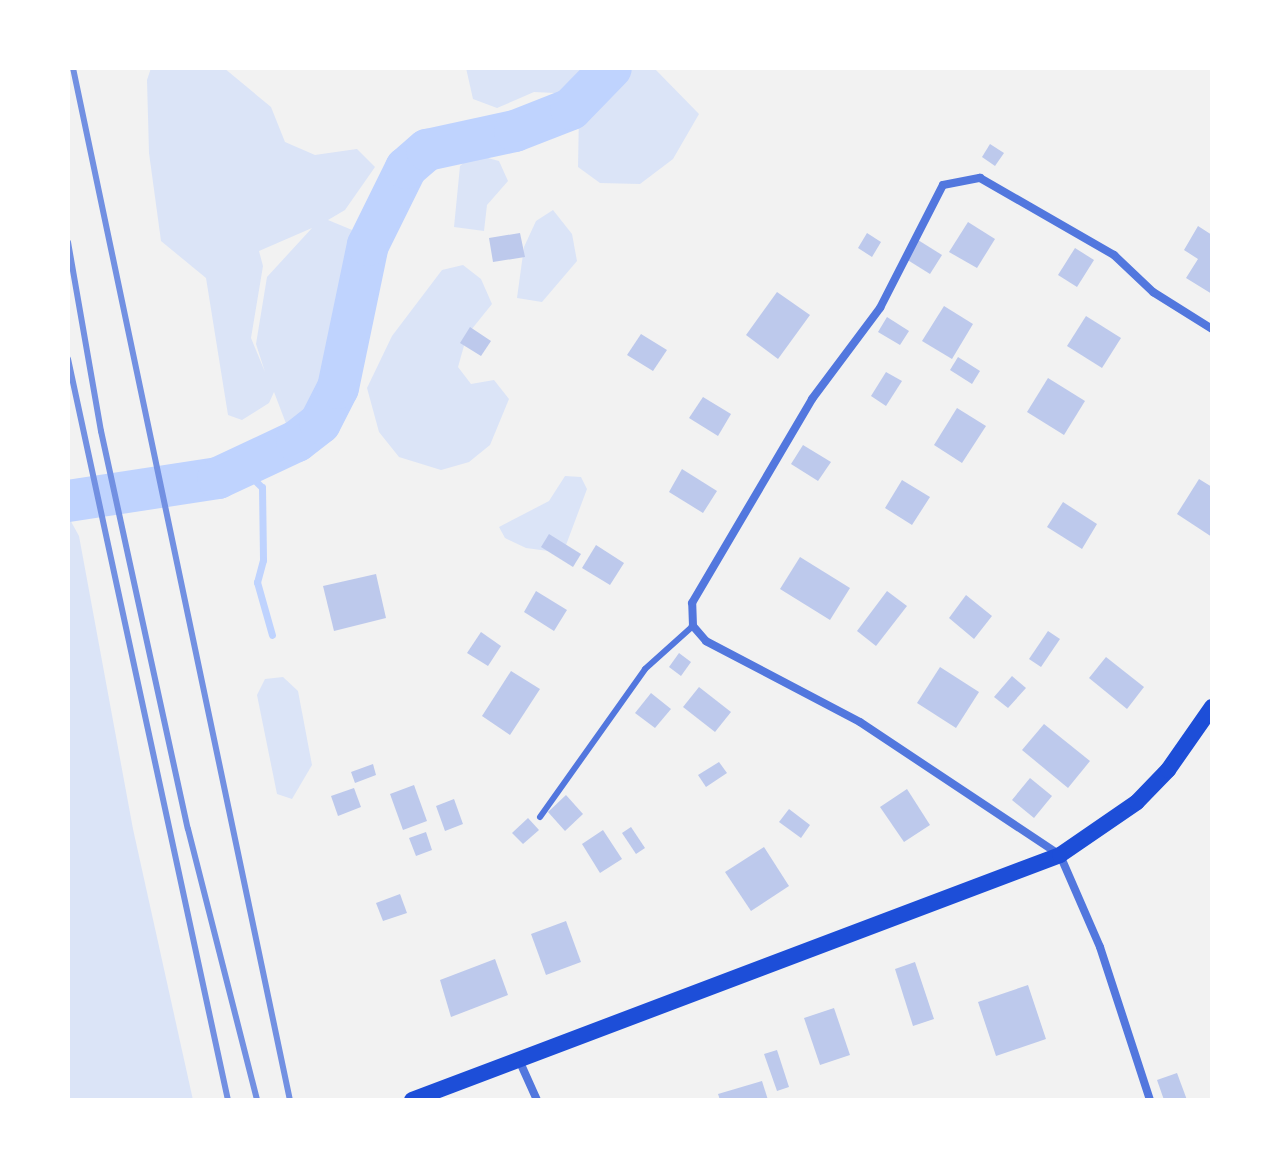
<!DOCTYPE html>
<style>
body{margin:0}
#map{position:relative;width:1280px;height:1168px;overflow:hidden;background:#f2f2f2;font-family:Ubuntu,sans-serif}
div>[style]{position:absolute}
.green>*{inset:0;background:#dbe4f7}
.stream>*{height:7px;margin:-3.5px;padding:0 3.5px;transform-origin:3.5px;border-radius:3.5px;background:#bfd3fe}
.river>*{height:42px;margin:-21px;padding:0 21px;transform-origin:21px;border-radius:21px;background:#bfd3fe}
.building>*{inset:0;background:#bdc9ec}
.service>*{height:6px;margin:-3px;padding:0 3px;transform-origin:3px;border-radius:3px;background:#5277de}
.minor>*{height:8px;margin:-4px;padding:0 4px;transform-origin:4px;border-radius:4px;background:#5277de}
.secondary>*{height:16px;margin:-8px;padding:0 8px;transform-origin:8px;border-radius:8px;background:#1d4ed8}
.rail>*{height:6px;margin:-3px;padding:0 3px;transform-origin:3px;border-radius:3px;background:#7290e2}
span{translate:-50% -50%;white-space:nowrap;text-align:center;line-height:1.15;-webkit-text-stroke:6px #fff;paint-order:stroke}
.frame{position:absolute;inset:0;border:70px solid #fff;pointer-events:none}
</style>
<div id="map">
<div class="green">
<div style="clip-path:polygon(evenodd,151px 68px,224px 68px,271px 107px,285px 142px,315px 155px,357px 149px,375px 167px,345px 210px,328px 220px,357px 232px,321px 410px,290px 434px,274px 392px,269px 403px,242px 420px,228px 415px,206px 278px,161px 241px,149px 153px,147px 80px,151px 68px,312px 228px,267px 277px,256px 344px,265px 372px,251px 338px,263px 266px,259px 251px,312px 228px)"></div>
<div style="clip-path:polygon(466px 68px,654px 68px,699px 114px,673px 159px,640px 184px,600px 183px,578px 167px,579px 113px,555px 93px,534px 92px,497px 108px,473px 99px)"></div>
<div style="clip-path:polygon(473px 154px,499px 161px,508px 181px,487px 205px,484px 231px,454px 227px,460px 166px)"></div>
<div style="clip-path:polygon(553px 210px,572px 234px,577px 261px,542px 302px,517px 298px,524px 247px,536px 221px)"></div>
<div style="clip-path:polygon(463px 265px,481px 279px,492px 304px,467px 335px,458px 367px,471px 384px,494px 380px,509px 399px,490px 445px,469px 462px,441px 470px,399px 457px,379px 432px,367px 388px,392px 336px,442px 270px)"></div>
<div style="clip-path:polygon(565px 476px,581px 477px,587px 489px,563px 553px,526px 548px,505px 538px,499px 527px,549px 501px)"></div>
<div style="clip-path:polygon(68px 516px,79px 536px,133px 829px,193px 1100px,68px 1100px)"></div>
<div style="clip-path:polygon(283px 677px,298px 691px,312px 765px,292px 799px,277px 794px,257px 695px,265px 679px)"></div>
</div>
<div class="stream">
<div style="left:241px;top:467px;width:29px;rotate:44deg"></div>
<div style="left:262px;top:487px;width:73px;rotate:89.2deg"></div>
<div style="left:263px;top:560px;width:23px;rotate:105deg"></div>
<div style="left:257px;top:582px;width:55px;rotate:74.2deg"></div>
</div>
<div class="river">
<div style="left:68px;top:501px;width:152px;rotate:-8.7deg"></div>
<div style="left:218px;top:478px;width:87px;rotate:-25.1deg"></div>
<div style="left:297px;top:441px;width:29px;rotate:-38deg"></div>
<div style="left:320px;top:423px;width:39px;rotate:-63deg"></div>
<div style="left:338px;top:388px;width:146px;rotate:-78.2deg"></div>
<div style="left:368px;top:245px;width:86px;rotate:-63.7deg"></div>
<div style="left:406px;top:168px;width:28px;rotate:-41deg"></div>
<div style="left:427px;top:150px;width:90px;rotate:-12.2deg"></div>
<div style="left:515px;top:131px;width:60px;rotate:-21.4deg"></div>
<div style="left:571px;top:109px;width:57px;rotate:-45.7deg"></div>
</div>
<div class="building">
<div style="clip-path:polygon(990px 144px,1004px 153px,995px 166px,982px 157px)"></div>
<div style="clip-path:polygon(968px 222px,995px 239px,977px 268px,949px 252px)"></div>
<div style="clip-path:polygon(1198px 226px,1212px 235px,1212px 294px,1186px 278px,1198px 259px,1184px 250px)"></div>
<div style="clip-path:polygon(520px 233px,525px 257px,493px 262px,489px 238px)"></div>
<div style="clip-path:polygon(867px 233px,881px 242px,872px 257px,858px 248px)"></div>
<div style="clip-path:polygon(918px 240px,942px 255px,930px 274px,906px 259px)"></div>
<div style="clip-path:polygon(1075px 248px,1094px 260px,1077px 287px,1058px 275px)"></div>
<div style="clip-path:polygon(777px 292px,810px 315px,778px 359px,746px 335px)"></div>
<div style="clip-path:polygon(944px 306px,973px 324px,952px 359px,922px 341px)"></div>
<div style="clip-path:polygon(1086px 316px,1121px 338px,1102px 368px,1067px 346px)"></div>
<div style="clip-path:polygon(887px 317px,909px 331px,900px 345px,878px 332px)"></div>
<div style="clip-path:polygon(470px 327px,491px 341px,481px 356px,460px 343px)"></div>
<div style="clip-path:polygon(641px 334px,667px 350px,653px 371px,627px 355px)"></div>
<div style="clip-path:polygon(958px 357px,980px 371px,972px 384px,950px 370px)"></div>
<div style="clip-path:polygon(886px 372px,902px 381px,886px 406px,871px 396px)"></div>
<div style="clip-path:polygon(1048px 378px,1085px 401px,1064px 435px,1027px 412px)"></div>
<div style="clip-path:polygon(703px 397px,731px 414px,718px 436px,689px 418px)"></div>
<div style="clip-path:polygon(957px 408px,986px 426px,962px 463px,934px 445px)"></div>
<div style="clip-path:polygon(803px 445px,831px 462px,818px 481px,791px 464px)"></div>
<div style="clip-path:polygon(682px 469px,717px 491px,703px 513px,669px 492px)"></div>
<div style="clip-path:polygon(1199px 479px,1212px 487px,1212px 537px,1177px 514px)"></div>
<div style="clip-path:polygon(902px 480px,930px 497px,912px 525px,885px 508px)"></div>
<div style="clip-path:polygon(1063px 502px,1097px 524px,1082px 549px,1047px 527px)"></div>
<div style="clip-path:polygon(549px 534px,581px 554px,573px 567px,541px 547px)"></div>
<div style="clip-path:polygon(596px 545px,624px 563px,610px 585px,582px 568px)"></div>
<div style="clip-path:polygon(800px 557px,850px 588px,830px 620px,780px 589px)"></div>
<div style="clip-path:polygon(376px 574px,386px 618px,334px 631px,323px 586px)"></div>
<div style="clip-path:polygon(536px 591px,567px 610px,554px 631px,524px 612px)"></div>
<div style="clip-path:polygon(887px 591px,907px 606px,876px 646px,857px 631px)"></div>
<div style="clip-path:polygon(966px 595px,992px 616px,974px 639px,949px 618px)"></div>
<div style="clip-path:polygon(1048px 631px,1060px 639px,1041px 667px,1029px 659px)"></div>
<div style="clip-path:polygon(481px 632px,501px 646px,488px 666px,467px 653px)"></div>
<div style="clip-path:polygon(679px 653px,691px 662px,681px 676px,669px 667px)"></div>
<div style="clip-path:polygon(1106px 657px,1144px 687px,1127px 709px,1089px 678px)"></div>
<div style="clip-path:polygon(940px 667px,979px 692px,956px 728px,917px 703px)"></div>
<div style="clip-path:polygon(511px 671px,540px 689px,510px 735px,482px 716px)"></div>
<div style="clip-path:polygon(1012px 676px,1026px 688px,1008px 708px,994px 697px)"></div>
<div style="clip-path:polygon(699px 687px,731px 712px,715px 732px,683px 707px)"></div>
<div style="clip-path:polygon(651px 693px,671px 709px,655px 728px,635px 713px)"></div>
<div style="clip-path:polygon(1044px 724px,1090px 761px,1068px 788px,1022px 750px)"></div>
<div style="clip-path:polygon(719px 762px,727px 773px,706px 787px,698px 775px)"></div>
<div style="clip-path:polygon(373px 764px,376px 775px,355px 783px,351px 772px)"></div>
<div style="clip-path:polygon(1030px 778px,1052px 796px,1034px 818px,1012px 800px)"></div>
<div style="clip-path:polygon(414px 785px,427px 821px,403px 830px,390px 794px)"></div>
<div style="clip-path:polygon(354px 788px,361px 807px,338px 816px,331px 796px)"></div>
<div style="clip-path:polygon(907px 789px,930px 825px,904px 842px,880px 807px)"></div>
<div style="clip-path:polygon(566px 795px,583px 814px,565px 831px,548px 812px)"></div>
<div style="clip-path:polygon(454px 799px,463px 824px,445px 831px,436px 806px)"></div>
<div style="clip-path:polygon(789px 809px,810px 825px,801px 838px,779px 822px)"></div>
<div style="clip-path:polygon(528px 818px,539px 830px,523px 844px,512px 833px)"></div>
<div style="clip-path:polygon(631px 827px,645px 848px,636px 854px,622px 833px)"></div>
<div style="clip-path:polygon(603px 830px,622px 859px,600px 873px,582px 844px)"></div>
<div style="clip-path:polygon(426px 832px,432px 850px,416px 856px,409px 838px)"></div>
<div style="clip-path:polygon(764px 847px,789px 886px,751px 911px,725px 872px)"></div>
<div style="clip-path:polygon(400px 894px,407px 913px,383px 921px,376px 903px)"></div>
<div style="clip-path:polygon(566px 921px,581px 962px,546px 975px,531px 934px)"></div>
<div style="clip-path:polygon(495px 959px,508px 995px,451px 1017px,440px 980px)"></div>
<div style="clip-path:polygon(915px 962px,934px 1019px,913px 1026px,895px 969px)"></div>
<div style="clip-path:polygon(1028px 985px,1046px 1039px,996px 1056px,978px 1002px)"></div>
<div style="clip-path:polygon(834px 1008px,850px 1055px,820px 1065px,804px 1018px)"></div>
<div style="clip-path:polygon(777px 1050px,789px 1087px,777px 1091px,764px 1054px)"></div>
<div style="clip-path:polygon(1177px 1073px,1187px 1100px,1164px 1100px,1157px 1080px)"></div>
<div style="clip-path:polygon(762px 1081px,768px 1100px,720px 1100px,718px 1094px)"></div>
</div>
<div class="service">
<div style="left:540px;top:817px;width:181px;rotate:-54.6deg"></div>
<div style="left:645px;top:669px;width:64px;rotate:-41.9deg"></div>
</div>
<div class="minor">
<div style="left:519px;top:1060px;width:44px;rotate:65.8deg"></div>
<div style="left:1150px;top:1100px;width:161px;rotate:-108.1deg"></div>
<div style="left:1100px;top:947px;width:100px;rotate:-113.5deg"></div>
<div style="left:1060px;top:855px;width:240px;rotate:-146.4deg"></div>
<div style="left:860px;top:722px;width:174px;rotate:-152.3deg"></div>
<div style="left:706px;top:641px;width:20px;rotate:-131deg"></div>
<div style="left:693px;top:626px;width:23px;rotate:-92deg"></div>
<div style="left:692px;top:603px;width:237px;rotate:-59.5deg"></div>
<div style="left:812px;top:399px;width:114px;rotate:-53.2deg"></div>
<div style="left:880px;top:308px;width:138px;rotate:-62.9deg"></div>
<div style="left:943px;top:185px;width:38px;rotate:-11deg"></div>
<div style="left:980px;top:178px;width:155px;rotate:29.9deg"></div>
<div style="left:1114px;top:255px;width:54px;rotate:43.5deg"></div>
<div style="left:1153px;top:292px;width:70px;rotate:32.1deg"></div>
</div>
<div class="secondary">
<div style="left:412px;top:1100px;width:693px;rotate:-20.71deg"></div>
<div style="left:1060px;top:855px;width:93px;rotate:-34.5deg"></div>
<div style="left:1137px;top:802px;width:45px;rotate:-45.9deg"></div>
<div style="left:1168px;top:770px;width:77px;rotate:-55.1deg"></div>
</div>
<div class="rail">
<div style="left:73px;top:68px;width:1055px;rotate:78.13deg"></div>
<div style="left:68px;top:242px;width:192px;rotate:80.1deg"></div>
<div style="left:101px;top:431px;width:407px;rotate:77.7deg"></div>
<div style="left:188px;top:829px;width:280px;rotate:75.7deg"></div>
<div style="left:68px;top:359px;width:758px;rotate:77.82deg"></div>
</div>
<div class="frame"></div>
</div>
